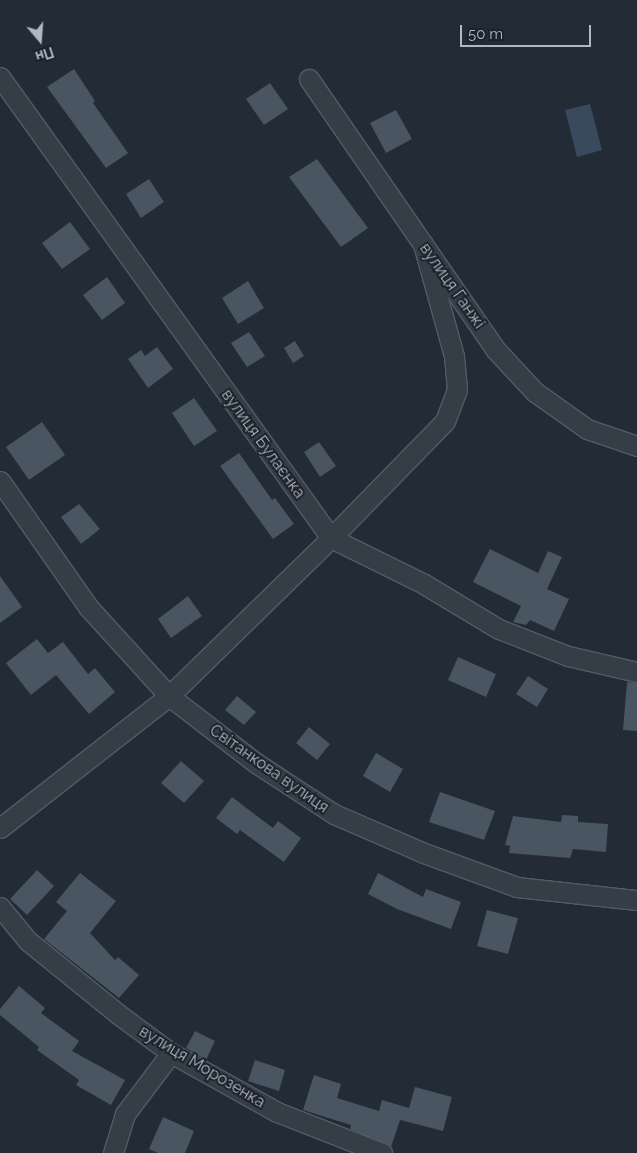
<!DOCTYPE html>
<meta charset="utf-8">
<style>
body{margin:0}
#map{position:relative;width:637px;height:1153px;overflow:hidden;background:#222b36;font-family:Raleway,sans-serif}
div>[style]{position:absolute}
.water>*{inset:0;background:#39495e}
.building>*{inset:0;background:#4a5562}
.roads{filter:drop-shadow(1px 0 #535b64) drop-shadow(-1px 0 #535b64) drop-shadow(0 1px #535b64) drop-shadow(0 -1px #535b64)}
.minor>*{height:19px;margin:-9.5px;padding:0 9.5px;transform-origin:9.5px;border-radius:9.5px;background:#353d47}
span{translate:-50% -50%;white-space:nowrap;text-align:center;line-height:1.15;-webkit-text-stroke:4px #1b222b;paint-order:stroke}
.street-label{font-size:16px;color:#b0b8c3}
.north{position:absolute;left:15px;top:15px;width:50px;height:50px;-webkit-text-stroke:4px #1b222b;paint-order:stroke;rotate:162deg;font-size:14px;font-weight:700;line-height:20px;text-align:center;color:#b0b8c3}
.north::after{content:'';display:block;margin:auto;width:18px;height:22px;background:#b0b8c3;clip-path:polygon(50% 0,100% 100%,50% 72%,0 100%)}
.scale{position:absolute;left:460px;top:25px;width:131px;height:22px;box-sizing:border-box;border:2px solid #b0b8c3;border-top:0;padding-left:6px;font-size:15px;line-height:18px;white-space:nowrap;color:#b0b8c3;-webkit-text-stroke:4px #1b222b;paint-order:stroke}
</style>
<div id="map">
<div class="water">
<div style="clip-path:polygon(590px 104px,602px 150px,577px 157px,565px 110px)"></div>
</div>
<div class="building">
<div style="clip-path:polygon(74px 69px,95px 101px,93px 103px,128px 153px,106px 168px,47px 87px)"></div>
<div style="clip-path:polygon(270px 83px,288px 109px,264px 125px,246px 99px)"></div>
<div style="clip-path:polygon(396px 110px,412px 139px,386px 153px,370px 123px)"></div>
<div style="clip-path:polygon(317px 159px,368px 228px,341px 247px,289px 177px)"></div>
<div style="clip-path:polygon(149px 179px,164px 202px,141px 218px,126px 194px)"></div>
<div style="clip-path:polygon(70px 222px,90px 249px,62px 269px,42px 243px)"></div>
<div style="clip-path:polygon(107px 277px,125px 303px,102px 320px,83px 295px)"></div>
<div style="clip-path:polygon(248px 281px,264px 308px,238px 324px,222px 298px)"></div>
<div style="clip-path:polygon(249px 332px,265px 356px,247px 367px,231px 343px)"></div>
<div style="clip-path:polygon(295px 341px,304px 356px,293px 363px,284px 348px)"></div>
<div style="clip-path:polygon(157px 347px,173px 369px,148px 388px,128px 359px,141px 350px,145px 356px)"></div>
<div style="clip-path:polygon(194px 398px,217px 431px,194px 446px,172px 413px)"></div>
<div style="clip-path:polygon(42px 422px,65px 455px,29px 480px,6px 447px)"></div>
<div style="clip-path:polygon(319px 442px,336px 466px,320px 477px,304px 452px)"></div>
<div style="clip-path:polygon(239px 453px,272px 500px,275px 498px,294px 524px,273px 539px,220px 466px)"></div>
<div style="clip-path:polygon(79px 504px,100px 529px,81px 544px,61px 517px)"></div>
<div style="clip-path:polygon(490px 549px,538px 573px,548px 551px,562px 557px,547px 589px,569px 599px,554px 631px,530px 620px,526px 625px,513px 622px,521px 606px,473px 582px)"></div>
<div style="clip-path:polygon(0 576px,22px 607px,0 623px)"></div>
<div style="clip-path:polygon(188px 596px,202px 616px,171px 638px,158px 619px)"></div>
<div style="clip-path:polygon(37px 639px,48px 653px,63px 642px,88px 674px,95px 668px,115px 692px,89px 714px,56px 675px,31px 695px,6px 663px)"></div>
<div style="clip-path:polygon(458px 657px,496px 674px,486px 697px,448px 680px)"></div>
<div style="clip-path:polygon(528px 676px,548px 689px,537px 707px,516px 694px)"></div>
<div style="clip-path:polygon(627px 682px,637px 683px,637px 731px,623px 730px)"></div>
<div style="clip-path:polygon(237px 696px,256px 712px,244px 725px,225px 710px)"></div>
<div style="clip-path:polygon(309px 727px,330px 744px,317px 760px,296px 743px)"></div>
<div style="clip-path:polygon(376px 753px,403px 769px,390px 792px,363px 776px)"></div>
<div style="clip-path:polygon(181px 761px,204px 781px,184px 803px,161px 783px)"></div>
<div style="clip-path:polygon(440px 792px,495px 811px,484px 840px,429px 822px)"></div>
<div style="clip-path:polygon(232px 797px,273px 828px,278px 821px,301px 838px,284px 862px,240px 830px,237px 834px,216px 818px)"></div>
<div style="clip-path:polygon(562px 815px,578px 816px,578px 822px,608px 824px,606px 852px,573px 849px,570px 858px,509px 853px,510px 846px,505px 845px,513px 816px,561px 822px)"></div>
<div style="clip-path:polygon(37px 870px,54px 886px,27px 915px,10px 899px)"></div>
<div style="clip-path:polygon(80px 873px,116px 901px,90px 933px,115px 960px,118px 957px,139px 975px,119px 998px,44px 939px,67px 911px,56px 902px)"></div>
<div style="clip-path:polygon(378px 873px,423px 897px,426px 889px,461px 902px,451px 929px,397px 909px,368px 894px)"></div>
<div style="clip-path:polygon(487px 910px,518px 918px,508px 954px,477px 946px)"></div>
<div style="clip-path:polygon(19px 986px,45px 1008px,41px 1013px,79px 1041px,72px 1051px,125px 1080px,111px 1105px,76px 1085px,79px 1080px,37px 1050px,39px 1047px,0 1015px,0 1009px)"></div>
<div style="clip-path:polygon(195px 1031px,215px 1041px,206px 1060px,186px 1048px)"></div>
<div style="clip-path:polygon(255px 1060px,285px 1070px,279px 1091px,248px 1081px)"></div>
<div style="clip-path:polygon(314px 1075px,341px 1084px,337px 1098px,379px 1111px,382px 1100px,409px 1108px,415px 1087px,452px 1097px,443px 1131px,400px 1120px,391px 1147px,350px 1129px,351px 1125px,303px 1110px)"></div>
<div style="clip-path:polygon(163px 1117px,194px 1131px,185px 1153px,158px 1153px,149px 1149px)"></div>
</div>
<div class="roads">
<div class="minor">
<div style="left:0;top:77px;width:568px;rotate:54.32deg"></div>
<div style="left:331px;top:538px;width:104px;rotate:26.3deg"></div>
<div style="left:424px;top:584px;width:87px;rotate:31deg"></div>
<div style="left:499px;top:629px;width:74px;rotate:21.4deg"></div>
<div style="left:568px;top:656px;width:71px;rotate:13.1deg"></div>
<div style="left:309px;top:79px;width:328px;rotate:55.4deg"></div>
<div style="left:495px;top:349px;width:59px;rotate:47.1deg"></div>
<div style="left:535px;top:392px;width:64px;rotate:35.4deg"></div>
<div style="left:587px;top:429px;width:53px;rotate:18.8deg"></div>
<div style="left:0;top:481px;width:155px;rotate:55deg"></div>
<div style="left:89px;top:608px;width:119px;rotate:47.7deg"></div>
<div style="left:169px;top:696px;width:110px;rotate:37.6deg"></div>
<div style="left:256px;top:763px;width:93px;rotate:33.2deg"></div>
<div style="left:334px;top:814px;width:98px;rotate:23.4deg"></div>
<div style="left:424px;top:853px;width:99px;rotate:20.1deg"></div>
<div style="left:517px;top:887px;width:121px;rotate:6.2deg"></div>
<div style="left:0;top:828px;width:214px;rotate:-38deg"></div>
<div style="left:169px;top:696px;width:226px;rotate:-44.3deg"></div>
<div style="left:331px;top:538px;width:163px;rotate:-45.7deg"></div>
<div style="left:445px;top:421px;width:33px;rotate:-69deg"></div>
<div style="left:457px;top:390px;width:34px;rotate:-95deg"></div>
<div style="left:454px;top:356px;width:116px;rotate:-105.5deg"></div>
<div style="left:0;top:907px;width:44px;rotate:50.5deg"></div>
<div style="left:28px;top:941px;width:116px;rotate:39deg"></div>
<div style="left:118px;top:1014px;width:66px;rotate:36.3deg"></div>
<div style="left:171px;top:1053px;width:121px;rotate:29.1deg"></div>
<div style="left:277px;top:1112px;width:113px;rotate:21.3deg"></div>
<div style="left:113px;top:1153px;width:41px;rotate:-72.9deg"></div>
<div style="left:125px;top:1114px;width:76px;rotate:-53deg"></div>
</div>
</div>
<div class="street-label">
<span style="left:452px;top:286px;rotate:55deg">вулиця Ганжі</span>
<span style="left:263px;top:444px;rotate:54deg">вулиця Булаєнка</span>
<span style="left:269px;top:769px;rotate:35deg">Світанкова вулиця</span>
<span style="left:202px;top:1067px;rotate:31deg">вулиця Морозенка</span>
</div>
<div class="north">Пн</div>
<div class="scale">50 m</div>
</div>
